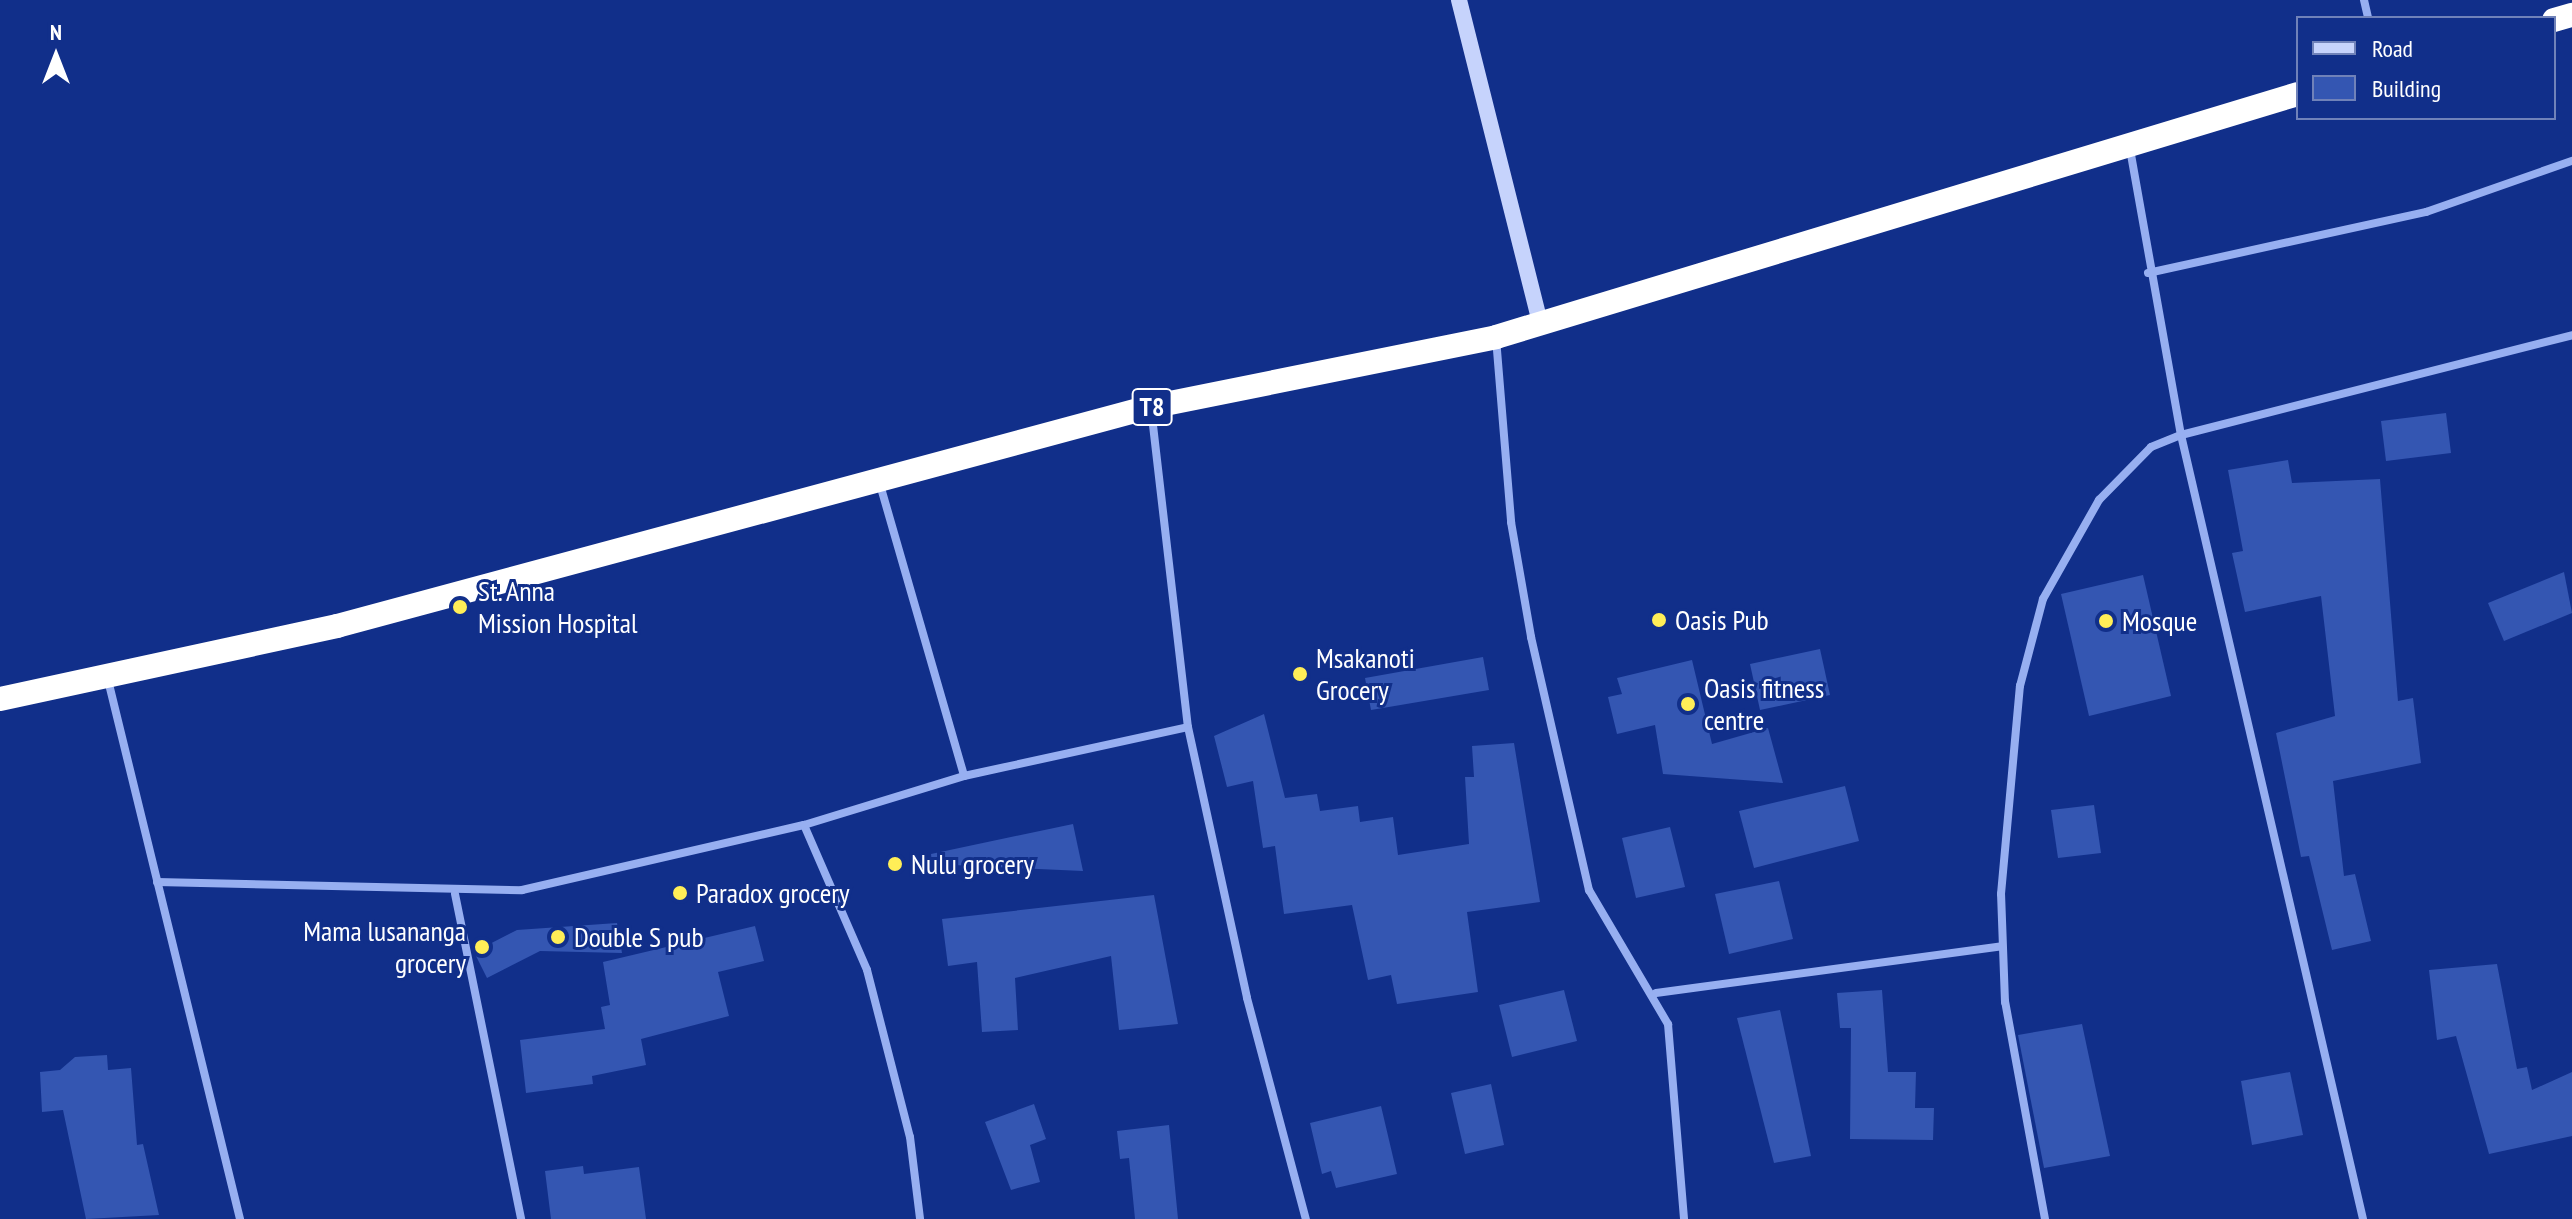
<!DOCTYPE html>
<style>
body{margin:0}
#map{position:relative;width:2572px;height:1219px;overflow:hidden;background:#112f8a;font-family:"PT Sans Narrow",sans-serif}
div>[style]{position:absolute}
.building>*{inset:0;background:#3456b2}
.street>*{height:8px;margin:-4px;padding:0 4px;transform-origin:4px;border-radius:4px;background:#97aff1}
.secondary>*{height:16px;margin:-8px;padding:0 8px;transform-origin:8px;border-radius:8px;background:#c6d3fc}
.highway>*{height:24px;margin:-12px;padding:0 12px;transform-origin:12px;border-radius:12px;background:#fff}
.dots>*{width:22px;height:22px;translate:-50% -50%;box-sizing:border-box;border:4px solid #112f8a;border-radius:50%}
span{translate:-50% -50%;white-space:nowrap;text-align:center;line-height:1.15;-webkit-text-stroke:6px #112f8a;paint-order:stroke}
.shield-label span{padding:2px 6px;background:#112f8a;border:2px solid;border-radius:6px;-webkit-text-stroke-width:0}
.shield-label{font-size:26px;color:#fff;font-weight:700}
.poi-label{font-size:28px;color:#fff}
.left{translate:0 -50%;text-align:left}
.right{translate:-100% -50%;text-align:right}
.legend{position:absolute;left:2296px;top:16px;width:260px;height:104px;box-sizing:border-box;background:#112f8a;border:2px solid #7082b9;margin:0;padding:10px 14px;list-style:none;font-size:24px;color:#fff}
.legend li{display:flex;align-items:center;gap:16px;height:40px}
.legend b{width:40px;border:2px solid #7082b9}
.north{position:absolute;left:16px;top:16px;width:80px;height:80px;-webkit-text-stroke:6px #112f8a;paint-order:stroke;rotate:0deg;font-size:22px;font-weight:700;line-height:32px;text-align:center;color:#fff}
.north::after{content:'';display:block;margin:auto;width:28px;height:36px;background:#fff;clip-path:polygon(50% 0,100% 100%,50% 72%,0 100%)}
</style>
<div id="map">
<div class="building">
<div style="clip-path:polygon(2446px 413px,2451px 453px,2386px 461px,2381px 421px)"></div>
<div style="clip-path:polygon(2288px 460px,2292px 483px,2380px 479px,2398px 701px,2413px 698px,2421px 763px,2333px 781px,2344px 876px,2355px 874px,2371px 941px,2332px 950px,2309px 856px,2301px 857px,2276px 733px,2335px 716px,2321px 596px,2245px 612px,2232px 553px,2243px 551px,2228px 470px)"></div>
<div style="clip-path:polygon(2564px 572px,2572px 613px,2504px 641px,2488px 603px)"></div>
<div style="clip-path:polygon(2143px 575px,2171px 696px,2089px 716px,2061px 594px)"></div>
<div style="clip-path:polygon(1820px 649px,1830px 695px,1760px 710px,1750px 664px)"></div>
<div style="clip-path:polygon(1483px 657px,1489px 690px,1371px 710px,1365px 678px)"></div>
<div style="clip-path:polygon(1692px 660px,1712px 744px,1768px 728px,1783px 783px,1663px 774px,1655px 725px,1617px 734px,1608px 697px,1622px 694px,1617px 678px)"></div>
<div style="clip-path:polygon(1264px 714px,1285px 798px,1317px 794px,1320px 811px,1358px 806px,1360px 822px,1393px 817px,1398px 855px,1469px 844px,1465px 777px,1474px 777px,1472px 746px,1514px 743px,1540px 902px,1467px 912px,1478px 992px,1397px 1004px,1391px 975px,1368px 980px,1352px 905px,1284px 914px,1275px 846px,1263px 848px,1253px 781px,1227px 787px,1214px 736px)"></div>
<div style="clip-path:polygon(1845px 786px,1859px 841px,1754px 868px,1739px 811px)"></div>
<div style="clip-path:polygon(2094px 805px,2101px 853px,2058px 858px,2051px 810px)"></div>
<div style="clip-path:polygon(1073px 824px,1083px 871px,932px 864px,931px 854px)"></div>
<div style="clip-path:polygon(1670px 827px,1685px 887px,1636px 898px,1622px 838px)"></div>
<div style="clip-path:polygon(1779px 881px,1793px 939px,1729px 954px,1715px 894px)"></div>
<div style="clip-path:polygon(1154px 895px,1178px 1024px,1119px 1030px,1111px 956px,1015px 978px,1018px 1030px,982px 1032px,977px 962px,948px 966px,942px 919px)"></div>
<div style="clip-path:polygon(617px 923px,622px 953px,540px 951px,487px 978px,474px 952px,517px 930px)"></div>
<div style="clip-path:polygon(755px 926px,764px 961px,718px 972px,729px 1016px,641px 1039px,646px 1065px,592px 1076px,593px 1084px,526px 1093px,520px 1040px,605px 1029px,601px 1007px,610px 1005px,603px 962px)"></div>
<div style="clip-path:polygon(2497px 964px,2517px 1069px,2527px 1067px,2532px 1090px,2572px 1072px,2572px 1136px,2489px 1154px,2456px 1036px,2437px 1040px,2429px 970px)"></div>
<div style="clip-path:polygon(1564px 990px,1577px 1041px,1512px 1057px,1499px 1005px)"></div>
<div style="clip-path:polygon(1882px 990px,1888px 1072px,1916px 1072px,1915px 1108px,1934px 1108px,1933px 1140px,1850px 1139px,1851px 1028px,1840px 1028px,1837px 993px)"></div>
<div style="clip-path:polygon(1780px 1010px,1811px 1156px,1774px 1163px,1737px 1018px)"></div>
<div style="clip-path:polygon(2082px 1024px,2110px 1156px,2044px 1168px,2018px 1035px)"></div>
<div style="clip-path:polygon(107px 1055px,108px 1070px,131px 1068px,137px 1145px,143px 1144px,159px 1215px,86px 1219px,63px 1110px,42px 1112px,40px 1072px,60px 1070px,75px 1057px)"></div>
<div style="clip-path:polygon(2290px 1072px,2303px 1135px,2252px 1145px,2241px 1081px)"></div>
<div style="clip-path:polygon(1491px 1084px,1504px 1145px,1465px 1154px,1451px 1093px)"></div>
<div style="clip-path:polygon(1034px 1104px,1046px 1139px,1030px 1145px,1040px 1182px,1011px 1190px,985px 1122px)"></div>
<div style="clip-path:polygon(1381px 1106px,1397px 1174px,1336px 1188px,1331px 1171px,1322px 1174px,1310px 1123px)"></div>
<div style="clip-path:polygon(1169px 1125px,1178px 1219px,1135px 1219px,1129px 1158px,1120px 1159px,1117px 1131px)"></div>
<div style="clip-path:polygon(583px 1166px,584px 1174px,639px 1167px,646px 1219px,551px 1219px,545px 1171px)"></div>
</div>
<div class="street">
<div style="left:2364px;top:0;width:18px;rotate:77deg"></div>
<div style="left:2130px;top:149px;width:291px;rotate:79.9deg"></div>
<div style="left:2181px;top:435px;width:805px;rotate:76.93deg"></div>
<div style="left:2148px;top:273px;width:285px;rotate:-12.4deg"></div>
<div style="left:2426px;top:212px;width:155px;rotate:-19.3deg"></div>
<div style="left:1496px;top:338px;width:185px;rotate:85.3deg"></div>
<div style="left:1511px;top:522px;width:117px;rotate:80.1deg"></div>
<div style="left:1531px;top:637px;width:260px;rotate:77.1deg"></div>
<div style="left:1589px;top:890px;width:156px;rotate:59.5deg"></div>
<div style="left:1668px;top:1024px;width:196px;rotate:85.3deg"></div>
<div style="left:1151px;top:408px;width:321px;rotate:83.4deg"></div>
<div style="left:1188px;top:727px;width:277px;rotate:77.7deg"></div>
<div style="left:1247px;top:998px;width:229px;rotate:75.1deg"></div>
<div style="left:879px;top:481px;width:307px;rotate:73.9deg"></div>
<div style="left:108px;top:680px;width:555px;rotate:76.24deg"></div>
<div style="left:804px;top:825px;width:158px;rotate:66.5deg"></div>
<div style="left:867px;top:970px;width:172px;rotate:75.6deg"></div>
<div style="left:910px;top:1137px;width:83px;rotate:83deg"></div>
<div style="left:157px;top:882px;width:365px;rotate:1.3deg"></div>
<div style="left:522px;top:890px;width:289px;rotate:-13deg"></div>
<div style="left:804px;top:825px;width:167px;rotate:-17deg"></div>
<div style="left:964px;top:776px;width:229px;rotate:-12.3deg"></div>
<div style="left:455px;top:894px;width:332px;rotate:78.5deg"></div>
<div style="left:1656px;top:993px;width:349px;rotate:-7.7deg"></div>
<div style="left:2045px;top:1219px;width:221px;rotate:-100.4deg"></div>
<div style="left:2005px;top:1002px;width:108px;rotate:-92.1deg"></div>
<div style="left:2001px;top:894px;width:209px;rotate:-84.8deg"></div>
<div style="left:2020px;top:686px;width:90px;rotate:-75.2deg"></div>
<div style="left:2043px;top:599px;width:114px;rotate:-60.5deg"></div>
<div style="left:2099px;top:500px;width:74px;rotate:-45.5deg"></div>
<div style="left:2151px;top:447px;width:32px;rotate:-22deg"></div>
<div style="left:2181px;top:435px;width:404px;rotate:-14.3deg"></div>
</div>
<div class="secondary">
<div style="left:1459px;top:0;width:332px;rotate:75.9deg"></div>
</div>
<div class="highway">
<div style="left:2554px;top:20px;width:19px;rotate:-16deg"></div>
<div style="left:0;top:699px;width:345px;rotate:-12.2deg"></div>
<div style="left:337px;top:626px;width:842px;rotate:-15.08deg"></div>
<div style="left:1150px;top:407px;width:353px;rotate:-11.4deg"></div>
<div style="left:1496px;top:337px;width:838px;rotate:-16.86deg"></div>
</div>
<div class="dots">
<div style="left:460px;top:607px;background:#ffee57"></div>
<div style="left:1659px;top:620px;background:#ffee57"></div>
<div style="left:2106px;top:621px;background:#ffee57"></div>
<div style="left:1300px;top:674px;background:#ffee57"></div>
<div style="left:1688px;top:704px;background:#ffee57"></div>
<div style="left:895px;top:864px;background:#ffee57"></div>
<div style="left:680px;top:893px;background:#ffee57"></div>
<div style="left:558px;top:937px;background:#ffee57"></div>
<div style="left:482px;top:947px;background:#ffee57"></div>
</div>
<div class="shield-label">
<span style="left:1152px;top:407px">T8</span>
</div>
<div class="poi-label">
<span class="left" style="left:478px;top:607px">St. Anna<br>Mission Hospital</span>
<span class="left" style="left:1675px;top:620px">Oasis Pub</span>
<span class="left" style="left:2122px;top:621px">Mosque</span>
<span class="left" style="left:1316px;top:674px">Msakanoti<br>Grocery</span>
<span class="left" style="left:1704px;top:704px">Oasis fitness<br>centre</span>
<span class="left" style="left:911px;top:864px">Nulu grocery</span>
<span class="left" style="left:696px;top:893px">Paradox grocery</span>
<span class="right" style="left:466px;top:947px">Mama lusananga<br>grocery</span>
<span class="left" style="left:574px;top:937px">Double S pub</span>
</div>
<ul class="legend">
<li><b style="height:10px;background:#c6d3fc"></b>Road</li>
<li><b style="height:22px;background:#3456b2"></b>Building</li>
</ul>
<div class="north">N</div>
</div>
